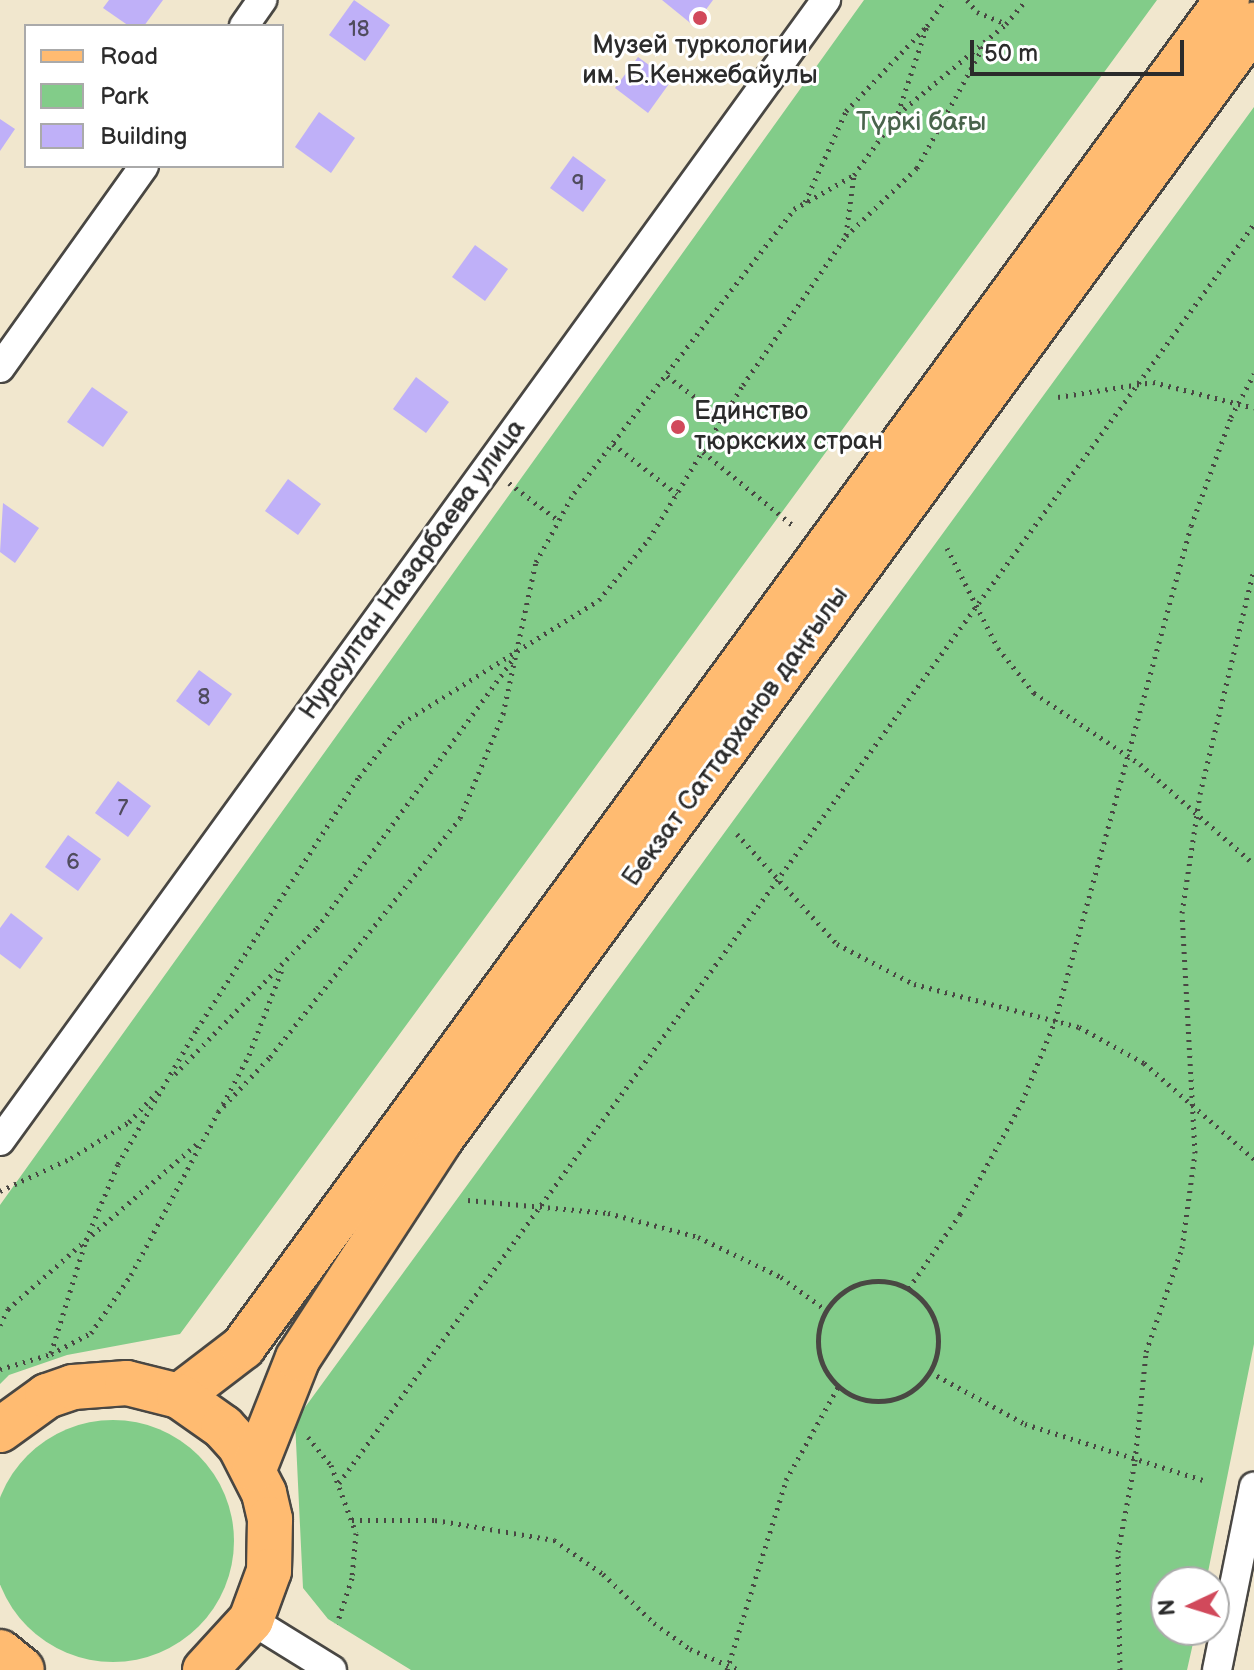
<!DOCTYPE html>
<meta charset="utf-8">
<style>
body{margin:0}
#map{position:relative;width:1254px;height:1670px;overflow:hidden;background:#f1e7ce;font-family:"Balsamiq Sans",sans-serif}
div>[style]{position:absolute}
.green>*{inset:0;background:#82cc89}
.round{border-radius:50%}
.building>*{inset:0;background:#bfb0f8}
.path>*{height:5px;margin-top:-2.5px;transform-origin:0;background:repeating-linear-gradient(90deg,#494743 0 2px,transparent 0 8px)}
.path>.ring{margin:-2.5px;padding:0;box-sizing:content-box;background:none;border:5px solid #494743;border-radius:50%}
.roads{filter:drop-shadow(2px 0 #494743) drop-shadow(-2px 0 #494743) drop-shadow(0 2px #494743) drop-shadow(0 -2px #494743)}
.street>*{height:28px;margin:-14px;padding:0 14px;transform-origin:14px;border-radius:14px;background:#fff}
.primary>*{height:44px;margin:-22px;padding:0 22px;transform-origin:22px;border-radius:22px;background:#ffbb71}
.dots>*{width:22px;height:22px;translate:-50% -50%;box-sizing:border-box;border:4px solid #fff;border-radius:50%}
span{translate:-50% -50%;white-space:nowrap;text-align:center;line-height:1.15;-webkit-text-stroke:6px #fff;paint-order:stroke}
.number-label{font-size:22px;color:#504c5e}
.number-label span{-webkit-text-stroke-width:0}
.poi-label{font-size:26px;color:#2b2b2b}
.left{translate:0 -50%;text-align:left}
.park-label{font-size:26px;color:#49634c}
.street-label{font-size:26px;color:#2b2b2b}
.legend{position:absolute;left:24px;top:24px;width:260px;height:144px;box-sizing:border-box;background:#fff;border:2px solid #aaa;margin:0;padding:10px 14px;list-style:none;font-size:24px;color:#2b2b2b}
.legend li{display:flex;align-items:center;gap:16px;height:40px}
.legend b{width:40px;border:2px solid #aaa}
.north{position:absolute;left:1150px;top:1566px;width:80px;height:80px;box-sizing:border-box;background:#fff;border:2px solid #aaa;border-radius:50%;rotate:266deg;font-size:22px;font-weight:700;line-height:32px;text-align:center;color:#2b2b2b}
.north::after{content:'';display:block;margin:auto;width:28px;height:36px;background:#d1495b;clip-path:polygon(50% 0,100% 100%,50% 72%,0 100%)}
.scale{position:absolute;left:970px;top:40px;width:214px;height:36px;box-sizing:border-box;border:4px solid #2b2b2b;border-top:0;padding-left:10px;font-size:24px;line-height:28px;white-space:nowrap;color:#2b2b2b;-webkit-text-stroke:6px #fff;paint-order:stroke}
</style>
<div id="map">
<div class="green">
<div style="clip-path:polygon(864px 0,1157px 0,180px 1334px,67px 1355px,9px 1375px,0 1384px,0 1205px)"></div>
<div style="clip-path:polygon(1254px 107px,1254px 1344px,1206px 1582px,1166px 1582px,1166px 1630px,1196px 1630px,1187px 1670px,411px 1670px,328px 1619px,303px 1588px,295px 1421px)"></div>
<div class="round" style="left:-8px;top:1420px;width:242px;height:242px"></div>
</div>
<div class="building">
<div style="clip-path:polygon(109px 0,163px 0,144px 26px,129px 26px,103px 8px)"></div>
<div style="clip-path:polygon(354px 0,390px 25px,365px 61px,329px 35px)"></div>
<div style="clip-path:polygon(662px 0,713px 0,694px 26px)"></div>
<div style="clip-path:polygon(638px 57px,671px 81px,648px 113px,615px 88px)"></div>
<div style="clip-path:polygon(319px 112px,355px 138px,331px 173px,295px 147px)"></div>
<div style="clip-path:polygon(0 119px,15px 129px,0 151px)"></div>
<div style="clip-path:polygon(573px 156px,606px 180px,583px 212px,550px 188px)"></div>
<div style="clip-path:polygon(475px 245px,508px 269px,485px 301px,452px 277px)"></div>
<div style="clip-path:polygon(416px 377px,449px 402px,426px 433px,393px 409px)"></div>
<div style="clip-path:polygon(92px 387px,128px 412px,103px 447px,67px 422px)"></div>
<div style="clip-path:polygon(288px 479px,321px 504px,298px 535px,265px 511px)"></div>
<div style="clip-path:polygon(3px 503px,39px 528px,15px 563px,0 552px)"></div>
<div style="clip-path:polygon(199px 670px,232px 694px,209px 726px,176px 701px)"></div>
<div style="clip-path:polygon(118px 781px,151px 806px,128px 837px,95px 813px)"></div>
<div style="clip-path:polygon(68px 835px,101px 859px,78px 891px,45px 867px)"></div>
<div style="clip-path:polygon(11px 913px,43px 938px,20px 969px,0 954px,0 928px)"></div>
</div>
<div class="path">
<div style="left:967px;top:0;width:16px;rotate:50deg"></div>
<div style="left:977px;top:12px;width:31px;rotate:22deg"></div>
<div style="left:898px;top:113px;width:92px;rotate:-71.6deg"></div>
<div style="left:927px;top:26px;width:32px;rotate:-55deg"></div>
<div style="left:805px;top:202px;width:100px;rotate:-65.7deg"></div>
<div style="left:846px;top:111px;width:117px;rotate:-46.4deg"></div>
<div style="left:846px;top:235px;width:61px;rotate:-82.4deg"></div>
<div style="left:667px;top:376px;width:70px;rotate:36.9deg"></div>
<div style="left:1058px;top:397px;width:96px;rotate:-9deg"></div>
<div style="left:1153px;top:382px;width:104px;rotate:14.4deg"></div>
<div style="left:613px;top:444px;width:81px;rotate:38deg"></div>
<div style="left:703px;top:452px;width:119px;rotate:39.2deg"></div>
<div style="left:509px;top:483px;width:63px;rotate:37.2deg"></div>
<div style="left:947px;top:548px;width:112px;rotate:63deg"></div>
<div style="left:998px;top:648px;width:58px;rotate:51.3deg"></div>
<div style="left:1034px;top:693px;width:128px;rotate:33.8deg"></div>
<div style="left:1140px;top:764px;width:152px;rotate:41.3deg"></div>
<div style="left:737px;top:834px;width:149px;rotate:47.7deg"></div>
<div style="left:837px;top:944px;width:87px;rotate:27.5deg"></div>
<div style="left:914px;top:984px;width:171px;rotate:14.6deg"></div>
<div style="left:1079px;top:1027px;width:74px;rotate:29deg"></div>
<div style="left:1144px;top:1063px;width:146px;rotate:41.1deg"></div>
<div style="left:175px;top:1074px;width:204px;rotate:-45.8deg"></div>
<div style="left:317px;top:928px;width:334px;rotate:-53.9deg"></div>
<div style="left:223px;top:1104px;width:55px;rotate:-62deg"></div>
<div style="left:249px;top:1055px;width:94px;rotate:-68.9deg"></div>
<div style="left:0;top:1191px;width:78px;rotate:-24.9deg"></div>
<div style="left:71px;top:1158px;width:68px;rotate:-31.8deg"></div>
<div style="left:129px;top:1122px;width:48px;rotate:-46.7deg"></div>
<div style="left:468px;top:1200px;width:141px;rotate:5.3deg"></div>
<div style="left:608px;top:1213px;width:93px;rotate:14.9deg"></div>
<div style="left:698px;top:1237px;width:92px;rotate:25.7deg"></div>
<div style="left:781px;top:1277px;width:56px;rotate:36.3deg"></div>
<div class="ring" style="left:818px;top:1281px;width:115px;height:115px"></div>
<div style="left:909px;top:1288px;width:90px;rotate:-55.4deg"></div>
<div style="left:960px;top:1214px;width:128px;rotate:-61deg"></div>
<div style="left:1022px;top:1102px;width:87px;rotate:-67.8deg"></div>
<div style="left:1055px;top:1021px;width:513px;rotate:-74.64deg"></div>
<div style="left:1191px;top:526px;width:116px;rotate:-69.8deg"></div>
<div style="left:1231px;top:417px;width:49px;rotate:-61.9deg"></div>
<div style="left:0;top:1325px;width:18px;rotate:-63deg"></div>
<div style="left:8px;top:1309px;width:104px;rotate:-41.5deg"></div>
<div style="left:86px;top:1240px;width:82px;rotate:-67.2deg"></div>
<div style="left:118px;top:1164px;width:156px;rotate:-59.7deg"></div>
<div style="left:197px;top:1029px;width:300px;rotate:-57.3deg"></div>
<div style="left:359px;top:777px;width:69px;rotate:-51.5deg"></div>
<div style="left:402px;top:723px;width:232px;rotate:-32deg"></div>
<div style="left:599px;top:600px;width:79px;rotate:-50.7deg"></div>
<div style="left:649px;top:539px;width:180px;rotate:-58.6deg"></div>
<div style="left:743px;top:385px;width:181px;rotate:-55.3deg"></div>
<div style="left:846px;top:236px;width:98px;rotate:-43.8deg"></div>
<div style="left:917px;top:168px;width:140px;rotate:-61.4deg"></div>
<div style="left:51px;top:1353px;width:118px;rotate:-72.8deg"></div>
<div style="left:86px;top:1240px;width:148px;rotate:-40.9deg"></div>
<div style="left:0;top:1369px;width:53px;rotate:-16.4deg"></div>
<div style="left:51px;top:1354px;width:45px;rotate:-27.7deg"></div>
<div style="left:91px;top:1333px;width:70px;rotate:-55.4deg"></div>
<div style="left:131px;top:1275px;width:185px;rotate:-61.9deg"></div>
<div style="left:218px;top:1112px;width:76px;rotate:-46.6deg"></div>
<div style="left:270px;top:1057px;width:305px;rotate:-51.5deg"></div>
<div style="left:460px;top:818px;width:113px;rotate:-67.5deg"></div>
<div style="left:503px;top:714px;width:156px;rotate:-77.8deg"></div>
<div style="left:536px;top:562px;width:79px;rotate:-61.2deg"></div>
<div style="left:574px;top:493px;width:359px;rotate:-52.2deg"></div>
<div style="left:794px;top:209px;width:69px;rotate:-29.5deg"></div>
<div style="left:854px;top:175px;width:75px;rotate:-54.2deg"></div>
<div style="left:898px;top:114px;width:141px;rotate:-39.8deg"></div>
<div style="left:1006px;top:24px;width:31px;rotate:-50deg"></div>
<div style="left:930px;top:1372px;width:108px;rotate:28.7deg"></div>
<div style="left:1025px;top:1424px;width:187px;rotate:17.5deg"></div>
<div style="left:308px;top:1437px;width:36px;rotate:51deg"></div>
<div style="left:331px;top:1465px;width:72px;rotate:69.8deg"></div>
<div style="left:356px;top:1533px;width:45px;rotate:95.1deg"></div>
<div style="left:352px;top:1578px;width:48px;rotate:108.1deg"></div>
<div style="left:339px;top:1483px;width:1556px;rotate:-53.99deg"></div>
<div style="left:352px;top:1520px;width:83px"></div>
<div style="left:435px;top:1520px;width:121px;rotate:9.5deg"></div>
<div style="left:554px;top:1540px;width:60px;rotate:34.8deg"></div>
<div style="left:603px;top:1574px;width:71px;rotate:43.9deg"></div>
<div style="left:654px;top:1623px;width:44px;rotate:35.8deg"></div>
<div style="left:690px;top:1649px;width:53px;rotate:23.2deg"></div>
<div style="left:727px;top:1670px;width:199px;rotate:-72.7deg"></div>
<div style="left:786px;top:1480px;width:107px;rotate:-60.8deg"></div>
<div style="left:1120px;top:1670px;width:118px;rotate:-91deg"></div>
<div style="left:1118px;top:1552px;width:93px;rotate:-79.4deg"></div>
<div style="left:1135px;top:1461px;width:110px;rotate:-84.2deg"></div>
<div style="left:1146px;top:1352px;width:110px;rotate:-70.9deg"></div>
<div style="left:1182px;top:1248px;width:96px;rotate:-82.2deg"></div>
<div style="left:1195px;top:1153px;width:240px;rotate:-93.1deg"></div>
<div style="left:1182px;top:913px;width:120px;rotate:-81.4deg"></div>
<div style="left:1200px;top:794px;width:231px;rotate:-76.5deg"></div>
</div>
<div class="roads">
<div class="street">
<div style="left:244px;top:26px;width:32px;rotate:-55deg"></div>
<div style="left:0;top:368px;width:248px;rotate:-54.5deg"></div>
<div style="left:0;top:1141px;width:1409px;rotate:-54.1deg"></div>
<div style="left:251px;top:1620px;width:95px;rotate:31.7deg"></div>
<div style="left:1217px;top:1670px;width:187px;rotate:-78.6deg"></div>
</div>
<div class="primary">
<div style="left:179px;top:1396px;width:81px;rotate:-37.4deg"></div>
<div style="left:243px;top:1347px;width:1668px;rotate:-53.85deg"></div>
<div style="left:0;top:1430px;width:58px;rotate:-35.9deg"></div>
<div style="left:47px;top:1396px;width:28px;rotate:-19deg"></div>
<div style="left:73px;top:1387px;width:54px;rotate:-4.2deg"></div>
<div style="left:127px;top:1383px;width:54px;rotate:14deg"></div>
<div style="left:179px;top:1396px;width:54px;rotate:35.2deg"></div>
<div style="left:223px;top:1427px;width:25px;rotate:48deg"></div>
<div style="left:240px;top:1446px;width:53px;rotate:62.9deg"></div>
<div style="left:264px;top:1493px;width:27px;rotate:77deg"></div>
<div style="left:270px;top:1519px;width:52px;rotate:91.1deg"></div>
<div style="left:269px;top:1571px;width:52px;rotate:110.2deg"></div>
<div style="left:251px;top:1620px;width:68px;rotate:132.6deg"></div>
<div style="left:254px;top:1469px;width:119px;rotate:-68.4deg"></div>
<div style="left:298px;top:1358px;width:260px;rotate:-56.9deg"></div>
<div style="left:440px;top:1140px;width:1381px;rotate:-53.87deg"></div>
<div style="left:0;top:1652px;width:28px;rotate:39deg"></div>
</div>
</div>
<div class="dots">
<div style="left:700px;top:18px;background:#d1495b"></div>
<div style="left:678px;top:427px;background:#d1495b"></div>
</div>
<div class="number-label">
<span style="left:359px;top:30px">18</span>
<span style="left:578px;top:184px">9</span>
<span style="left:204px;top:698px">8</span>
<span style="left:123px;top:809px">7</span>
<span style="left:73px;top:863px">6</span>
</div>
<div class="poi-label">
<span style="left:700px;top:61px">Музей туркологии<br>им. Б.Кенжебайулы</span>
<span class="left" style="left:694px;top:427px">Единство<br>тюркских стран</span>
</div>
<div class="park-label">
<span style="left:921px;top:123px">Түркі бағы</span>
</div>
<div class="street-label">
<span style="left:413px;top:570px;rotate:-54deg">Нурсултан Назарбаева улица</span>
<span style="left:736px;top:737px;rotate:-54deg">Бекзат Саттарханов даңғылы</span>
</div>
<ul class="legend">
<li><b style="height:10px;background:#ffbb71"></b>Road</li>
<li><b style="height:22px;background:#82cc89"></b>Park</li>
<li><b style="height:22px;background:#bfb0f8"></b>Building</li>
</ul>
<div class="north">N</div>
<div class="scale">50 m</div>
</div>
